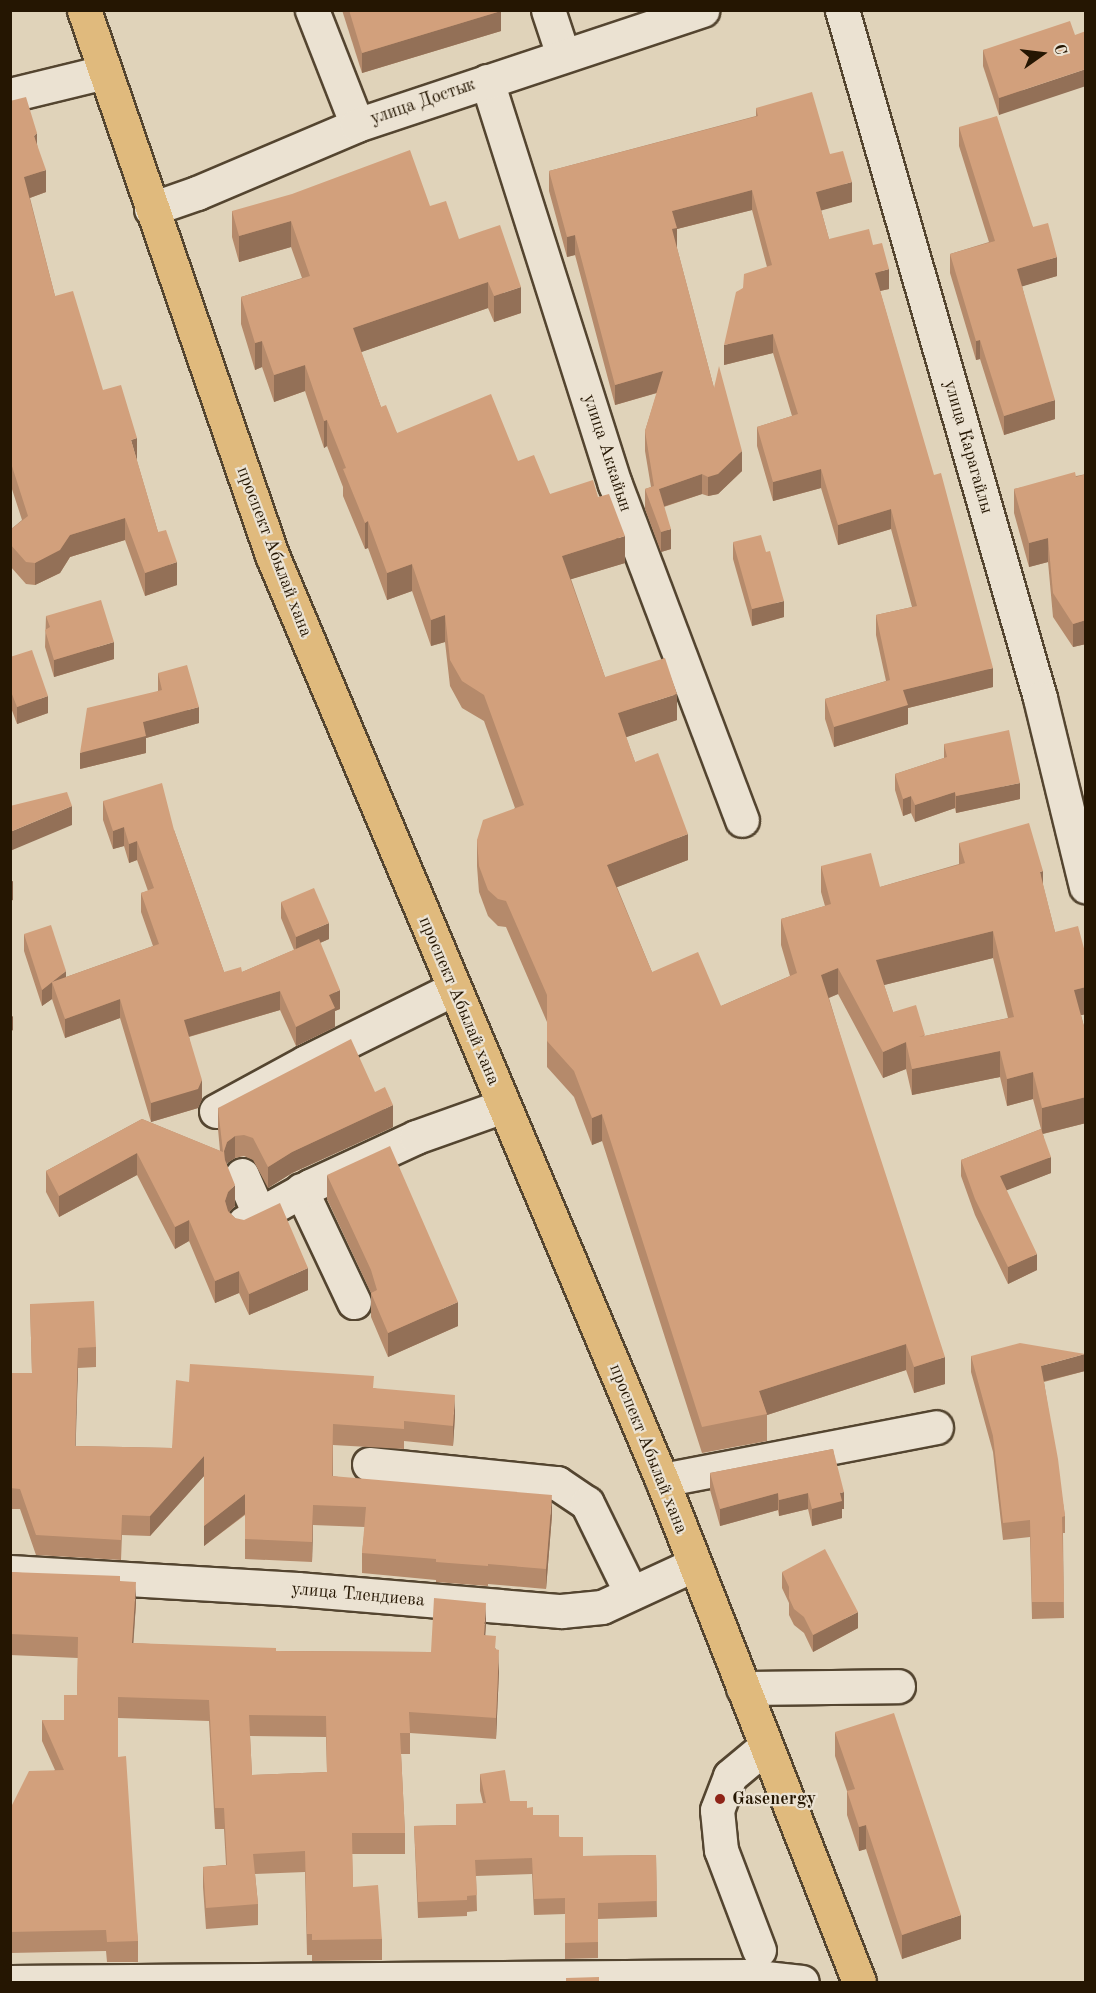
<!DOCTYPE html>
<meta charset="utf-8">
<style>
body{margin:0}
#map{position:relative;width:1096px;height:1993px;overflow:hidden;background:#e0d3ba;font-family:"Old Standard TT",serif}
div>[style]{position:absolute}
.roads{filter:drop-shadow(2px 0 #544530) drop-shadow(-2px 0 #544530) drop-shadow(0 2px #544530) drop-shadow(0 -2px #544530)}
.minor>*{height:33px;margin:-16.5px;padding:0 16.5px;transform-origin:16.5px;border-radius:16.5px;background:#ebe2d2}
.major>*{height:33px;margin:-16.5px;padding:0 16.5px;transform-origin:16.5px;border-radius:16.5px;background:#e0ba7d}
.wall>*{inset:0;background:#b58a6b}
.shaded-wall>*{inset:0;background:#937057}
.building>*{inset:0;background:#d2a07c}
.dots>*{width:16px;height:16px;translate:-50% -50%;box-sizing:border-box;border:3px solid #ebe2d2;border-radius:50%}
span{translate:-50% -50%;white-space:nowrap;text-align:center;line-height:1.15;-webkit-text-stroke:4.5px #ebe2d2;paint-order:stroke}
.street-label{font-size:18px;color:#251602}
.poi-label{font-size:18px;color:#251602;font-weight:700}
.left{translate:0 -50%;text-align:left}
.frame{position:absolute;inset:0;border:12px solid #251602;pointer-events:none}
.north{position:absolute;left:1012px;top:24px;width:60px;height:60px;-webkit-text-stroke:4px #ebe2d2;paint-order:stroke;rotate:76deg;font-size:16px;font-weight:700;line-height:24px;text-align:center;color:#251602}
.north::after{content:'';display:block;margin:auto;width:21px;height:27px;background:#251602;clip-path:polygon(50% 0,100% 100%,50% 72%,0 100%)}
</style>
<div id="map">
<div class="roads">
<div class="minor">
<div style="left:312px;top:10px;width:123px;rotate:68.6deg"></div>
<div style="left:548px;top:10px;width:47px;rotate:71.6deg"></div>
<div style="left:842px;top:10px;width:716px;rotate:73.94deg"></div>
<div style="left:1040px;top:698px;width:194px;rotate:76.3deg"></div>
<div style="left:487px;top:81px;width:423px;rotate:72.4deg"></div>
<div style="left:615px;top:484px;width:359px;rotate:69.3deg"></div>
<div style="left:10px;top:95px;width:97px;rotate:-13.7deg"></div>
<div style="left:151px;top:209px;width:49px;rotate:-19.2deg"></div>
<div style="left:197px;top:193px;width:174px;rotate:-23deg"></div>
<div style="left:357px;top:125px;width:364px;rotate:-18.4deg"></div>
<div style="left:216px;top:1111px;width:102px;rotate:-28.6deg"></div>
<div style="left:306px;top:1062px;width:164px;rotate:-26.4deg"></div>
<div style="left:242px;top:1175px;width:43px;rotate:66.4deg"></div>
<div style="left:301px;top:1190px;width:124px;rotate:64.7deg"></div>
<div style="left:244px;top:1223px;width:76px;rotate:-29.3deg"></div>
<div style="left:310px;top:1186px;width:117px;rotate:-24.8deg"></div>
<div style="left:416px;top:1137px;width:92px;rotate:-19.6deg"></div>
<div style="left:369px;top:1464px;width:189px;rotate:5.8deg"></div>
<div style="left:557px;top:1483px;width:36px;rotate:34deg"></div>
<div style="left:587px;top:1503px;width:100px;rotate:63.9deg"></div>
<div style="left:662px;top:1480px;width:279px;rotate:-10.9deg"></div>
<div style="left:10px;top:1572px;width:288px;rotate:3.4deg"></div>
<div style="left:297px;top:1589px;width:265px;rotate:4.8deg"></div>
<div style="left:561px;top:1611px;width:41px;rotate:-5.6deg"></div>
<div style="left:602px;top:1607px;width:102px;rotate:-24.8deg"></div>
<div style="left:743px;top:1688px;width:155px;rotate:-0.7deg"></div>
<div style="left:759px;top:1950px;width:107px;rotate:-110.8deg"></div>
<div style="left:721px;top:1850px;width:40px;rotate:-95.7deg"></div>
<div style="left:717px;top:1810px;width:36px;rotate:-69deg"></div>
<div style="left:730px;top:1776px;width:47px;rotate:-39.8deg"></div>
<div style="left:10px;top:1982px;width:737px;rotate:-0.47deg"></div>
<div style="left:747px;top:1976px;width:55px;rotate:6.2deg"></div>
</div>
<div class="major">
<div style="left:84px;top:10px;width:577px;rotate:70.97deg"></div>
<div style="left:272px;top:555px;width:1004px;rotate:67.14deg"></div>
<div style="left:662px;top:1480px;width:539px;rotate:68.57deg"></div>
</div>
</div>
<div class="wall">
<div style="clip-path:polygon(342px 10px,501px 10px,501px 31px,362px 73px)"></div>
<div style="clip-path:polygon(1075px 35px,999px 115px,983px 66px,983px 50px)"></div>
<div style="clip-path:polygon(10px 101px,37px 144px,46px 192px,30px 198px,55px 296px,137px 461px,158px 532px,177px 585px,145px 596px,125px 540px,70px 557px,60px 573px,35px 585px,26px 584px,10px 566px,10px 530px,22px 520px,10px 483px)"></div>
<div style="clip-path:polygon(756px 108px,830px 154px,852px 202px,821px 210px,829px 239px,873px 245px,889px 289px,880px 291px,993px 687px,908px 708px,908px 724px,834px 747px,825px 719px,825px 699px,886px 681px,876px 635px,876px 615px,912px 607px,891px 529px,838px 545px,821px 488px,773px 501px,757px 446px,757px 427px,792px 416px,773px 353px,724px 365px,743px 288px,767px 267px,752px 210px,677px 229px,677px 248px,714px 388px,742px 471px,718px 494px,708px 496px,702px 494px,664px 507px,671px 549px,661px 552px,645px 509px,645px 489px,651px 487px,645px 451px,645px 431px,657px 393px,615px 405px,575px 255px,567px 257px,549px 191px,549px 171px,756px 116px)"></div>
<div style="clip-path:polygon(959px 127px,1033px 227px,1057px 276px,1022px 286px,1055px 419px,1004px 435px,980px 359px,976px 360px,950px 273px,950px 254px,989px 242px,959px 146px)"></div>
<div style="clip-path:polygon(evenodd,430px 206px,521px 313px,494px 322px,488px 308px,361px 352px,381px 407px,397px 433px,518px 461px,550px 494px,598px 497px,625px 563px,571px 579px,605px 677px,677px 720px,626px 737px,635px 762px,688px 860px,617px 887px,652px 972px,721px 1006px,790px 976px,781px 945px,781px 919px,825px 906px,821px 892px,821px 866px,880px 887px,959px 864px,959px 843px,1043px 885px,1055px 932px,1086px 956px,1086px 1014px,1081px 1015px,1086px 1034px,1086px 1123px,1043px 1134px,1051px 1173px,1006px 1190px,1037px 1270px,1008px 1284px,975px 1215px,961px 1176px,961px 1160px,1041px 1129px,1033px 1099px,1007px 1106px,1000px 1077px,912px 1095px,906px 1069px,883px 1078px,838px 994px,829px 998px,945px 1384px,914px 1393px,906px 1370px,767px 1415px,767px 1441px,702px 1453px,602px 1141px,592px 1145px,574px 1097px,547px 1067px,547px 1022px,506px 927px,498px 926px,488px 916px,479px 892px,477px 866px,477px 840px,515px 808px,484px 721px,462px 708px,450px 686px,445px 642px,431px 646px,412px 591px,387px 600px,368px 548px,365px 549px,343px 496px,343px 487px,327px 446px,324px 448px,305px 391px,274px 402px,262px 367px,255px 370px,241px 324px,241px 297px,302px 278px,291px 247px,239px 262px,232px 237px,232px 211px,430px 206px,993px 958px,1008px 1018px,925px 1036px,893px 1012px,884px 985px,993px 958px)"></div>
<div style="clip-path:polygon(1086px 474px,1086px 644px,1073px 647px,1053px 617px,1048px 562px,1029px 567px,1014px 513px,1014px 489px)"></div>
<div style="clip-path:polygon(733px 542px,784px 617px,752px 626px,733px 559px)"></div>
<div style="clip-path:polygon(46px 616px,114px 659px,54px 677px,45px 647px)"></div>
<div style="clip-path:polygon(10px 657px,48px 713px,17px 724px,10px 705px)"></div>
<div style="clip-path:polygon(158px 673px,199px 723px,146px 738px,146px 753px,80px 769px,158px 691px)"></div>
<div style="clip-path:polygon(944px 744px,1020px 799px,956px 813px,955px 808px,915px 822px,911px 813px,903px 816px,895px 790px,895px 774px,944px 758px)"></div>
<div style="clip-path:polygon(103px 801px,174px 830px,224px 972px,242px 972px,294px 950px,281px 918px,281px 902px,329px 939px,320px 943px,340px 1009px,335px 1011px,335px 1027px,296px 1046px,280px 1010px,189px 1037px,202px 1099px,198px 1108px,151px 1122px,120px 1018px,65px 1038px,52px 999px,42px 1006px,24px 951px,24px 934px,66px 977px,153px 946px,141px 912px,141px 893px,148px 891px,137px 860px,129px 863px,124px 846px,113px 849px,103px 820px)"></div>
<div style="clip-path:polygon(375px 1092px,393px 1127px,292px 1173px,268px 1188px,253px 1160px,244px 1156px,235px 1158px,227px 1163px,227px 1165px,235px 1206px,229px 1212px,308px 1290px,249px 1315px,239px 1293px,215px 1303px,189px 1241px,175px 1249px,137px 1175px,59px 1217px,46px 1192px,46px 1171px,142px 1119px,220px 1151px,218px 1129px,218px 1108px)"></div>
<div style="clip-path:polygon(327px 1175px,458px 1326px,388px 1357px,371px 1317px,371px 1293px,327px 1199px)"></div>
<div style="clip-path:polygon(30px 1304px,96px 1347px,96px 1367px,78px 1368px,75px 1446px,172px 1448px,189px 1382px,374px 1388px,455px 1415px,453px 1446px,404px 1441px,404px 1449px,333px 1445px,333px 1476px,552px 1515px,546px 1589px,488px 1584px,488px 1586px,436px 1582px,436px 1580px,362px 1573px,362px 1553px,365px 1527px,313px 1525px,312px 1562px,245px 1559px,245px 1515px,204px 1546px,204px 1476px,150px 1536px,122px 1535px,121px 1560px,36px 1555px,20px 1509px,10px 1509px,10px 1373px,32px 1373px)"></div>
<div style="clip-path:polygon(971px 1356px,1085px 1371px,1044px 1382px,1065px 1516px,1065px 1533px,1063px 1533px,1064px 1618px,1032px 1619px,1030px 1537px,1003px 1540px,993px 1452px,971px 1372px)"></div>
<div style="clip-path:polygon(833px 1449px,844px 1509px,842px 1509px,842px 1518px,812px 1526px,808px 1509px,779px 1516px,778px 1510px,720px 1526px,710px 1490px,710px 1473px)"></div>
<div style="clip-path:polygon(evenodd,10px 1572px,120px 1581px,136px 1603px,133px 1643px,276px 1651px,431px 1652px,486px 1624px,485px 1635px,496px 1649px,499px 1671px,496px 1739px,410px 1733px,410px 1754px,401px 1754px,405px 1833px,405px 1854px,352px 1854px,353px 1887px,382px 1939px,382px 1960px,312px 1961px,312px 1955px,307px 1955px,305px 1872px,255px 1874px,258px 1904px,258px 1925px,206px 1929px,203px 1887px,203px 1867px,226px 1865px,224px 1829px,215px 1829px,209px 1721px,118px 1718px,118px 1757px,138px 1941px,138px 1962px,107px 1962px,106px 1951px,10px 1953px,10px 1809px,55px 1770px,42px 1741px,42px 1720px,64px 1720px,77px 1695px,78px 1658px,10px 1655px,10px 1572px,250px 1736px,326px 1737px,327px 1772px,252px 1775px,250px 1736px)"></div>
<div style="clip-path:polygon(782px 1572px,858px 1628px,813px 1652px,804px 1633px,794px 1625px,789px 1615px,789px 1603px,782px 1588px)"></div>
<div style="clip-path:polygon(835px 1732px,961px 1939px,902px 1959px,866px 1849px,859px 1851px,847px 1815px,847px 1791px,835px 1756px)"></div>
<div style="clip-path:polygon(480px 1774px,510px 1801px,527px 1808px,533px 1815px,583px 1856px,656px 1855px,657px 1917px,598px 1919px,598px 1958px,565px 1959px,565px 1914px,534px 1915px,532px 1874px,476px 1876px,477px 1911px,467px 1912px,467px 1916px,418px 1918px,414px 1826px,456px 1825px,483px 1803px,480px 1791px)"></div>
</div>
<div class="shaded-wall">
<div style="clip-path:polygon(501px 11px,501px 31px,362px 73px,362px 53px)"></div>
<div style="clip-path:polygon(1086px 69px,1086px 86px,999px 115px,999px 98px)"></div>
<div style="clip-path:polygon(37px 133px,37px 156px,34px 136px)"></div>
<div style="clip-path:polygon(46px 170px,46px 192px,24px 200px,24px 177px)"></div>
<div style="clip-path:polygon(852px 182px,852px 202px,816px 212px,816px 192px)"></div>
<div style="clip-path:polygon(752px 190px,752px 210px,677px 229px,677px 247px,672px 249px,672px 211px)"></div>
<div style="clip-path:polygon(291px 221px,291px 247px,239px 262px,239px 236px)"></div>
<div style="clip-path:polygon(575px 235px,575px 255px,567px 257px,567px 237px)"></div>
<div style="clip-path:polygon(1057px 257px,1057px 276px,1017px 288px,1017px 269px)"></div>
<div style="clip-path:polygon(889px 269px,889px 289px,875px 292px,875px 273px)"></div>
<div style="clip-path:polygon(488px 282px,488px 308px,353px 355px,353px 328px)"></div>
<div style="clip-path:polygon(521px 287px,521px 313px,494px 322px,494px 296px)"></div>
<div style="clip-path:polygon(773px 334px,773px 353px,724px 365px,724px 345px)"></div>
<div style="clip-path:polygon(980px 340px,980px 359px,976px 360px,976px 341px)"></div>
<div style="clip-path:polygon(262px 341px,262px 367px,255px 370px,255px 343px)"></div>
<div style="clip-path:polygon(305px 365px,305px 391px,274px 402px,274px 375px)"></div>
<div style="clip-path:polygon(663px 371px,663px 391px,615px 405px,615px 385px)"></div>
<div style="clip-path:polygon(1055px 400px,1055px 419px,1004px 435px,1004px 416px)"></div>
<div style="clip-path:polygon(327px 420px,327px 446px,324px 448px,324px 421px)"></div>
<div style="clip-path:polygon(137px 438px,137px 461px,131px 440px)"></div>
<div style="clip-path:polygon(742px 451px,742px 471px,718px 494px,708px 496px,708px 477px)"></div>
<div style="clip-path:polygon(821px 469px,821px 488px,773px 501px,773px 482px)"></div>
<div style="clip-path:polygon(702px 474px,702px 494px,659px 508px,659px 489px)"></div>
<div style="clip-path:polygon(891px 509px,891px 529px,838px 545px,838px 525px)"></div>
<div style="clip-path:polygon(125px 518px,125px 540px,70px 557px,60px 573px,35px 585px,35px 563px,70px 535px)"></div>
<div style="clip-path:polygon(368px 521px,368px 548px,365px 549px,365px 523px)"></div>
<div style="clip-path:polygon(671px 529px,671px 549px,661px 552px,661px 532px)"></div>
<div style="clip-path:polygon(625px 536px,625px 563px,562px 582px,562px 556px)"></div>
<div style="clip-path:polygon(1048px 538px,1048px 562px,1029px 567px,1029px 543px)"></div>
<div style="clip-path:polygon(177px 562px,177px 585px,145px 596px,145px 573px)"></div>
<div style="clip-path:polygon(412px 564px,412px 591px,387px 600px,387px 573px)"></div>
<div style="clip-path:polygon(784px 601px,784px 617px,752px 626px,752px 609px)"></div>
<div style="clip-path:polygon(445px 615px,445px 642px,431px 646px,431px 620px)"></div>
<div style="clip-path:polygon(1086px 620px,1086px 644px,1073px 647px,1073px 624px)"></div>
<div style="clip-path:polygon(114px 642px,114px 659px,54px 677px,54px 660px)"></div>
<div style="clip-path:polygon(993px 668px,993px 687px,908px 708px,908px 724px,834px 747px,834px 727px,903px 690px)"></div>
<div style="clip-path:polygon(677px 694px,677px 720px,618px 740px,618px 713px)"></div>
<div style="clip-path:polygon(48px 696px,48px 713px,17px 724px,17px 707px)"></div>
<div style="clip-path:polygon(199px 707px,199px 723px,146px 738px,146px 753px,80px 769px,80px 753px,143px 722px)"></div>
<div style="clip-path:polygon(1020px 783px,1020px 799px,956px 813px,956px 796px)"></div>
<div style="clip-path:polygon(955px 792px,955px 808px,915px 822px,915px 805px)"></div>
<div style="clip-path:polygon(911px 796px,911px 813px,903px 816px,903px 799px)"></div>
<div style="clip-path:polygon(72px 806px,72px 825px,10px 851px,10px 832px)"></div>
<div style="clip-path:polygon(124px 827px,124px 846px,113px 849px,113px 831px)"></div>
<div style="clip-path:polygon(688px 834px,688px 860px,607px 891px,607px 865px)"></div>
<div style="clip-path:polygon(137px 841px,137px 860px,129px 863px,129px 844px)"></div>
<div style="clip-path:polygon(10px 857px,12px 857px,12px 876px,10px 876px)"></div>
<div style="clip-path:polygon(1043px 871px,1043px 898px,1040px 872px)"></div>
<div style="clip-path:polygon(13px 881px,13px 900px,10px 901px,10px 882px)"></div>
<div style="clip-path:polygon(329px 923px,329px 939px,296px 953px,296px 937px)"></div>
<div style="clip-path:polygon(993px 931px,993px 958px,876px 987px,876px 960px)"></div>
<div style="clip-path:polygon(838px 968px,838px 994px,821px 1001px,821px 975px)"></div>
<div style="clip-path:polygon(66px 971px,66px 987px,52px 982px,52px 999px,42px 1006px,42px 990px)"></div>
<div style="clip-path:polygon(1086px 987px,1086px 1014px,1074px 1017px,1074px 990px)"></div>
<div style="clip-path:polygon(340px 990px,340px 1009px,335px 1011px,335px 1027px,296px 1046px,296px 1027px,329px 995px)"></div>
<div style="clip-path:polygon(280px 991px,280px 1010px,184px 1038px,184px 1020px)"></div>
<div style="clip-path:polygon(120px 999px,120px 1018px,65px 1038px,65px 1019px)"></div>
<div style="clip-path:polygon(13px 1016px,13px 1030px,10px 1032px,10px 1018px)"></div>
<div style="clip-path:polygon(906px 1042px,906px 1069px,883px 1078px,883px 1052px)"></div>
<div style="clip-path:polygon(1000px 1051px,1000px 1077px,912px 1095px,912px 1069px)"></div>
<div style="clip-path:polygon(1033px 1072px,1033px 1099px,1007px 1106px,1007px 1079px)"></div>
<div style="clip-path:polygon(202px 1080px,202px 1099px,198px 1108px,151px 1122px,151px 1103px)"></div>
<div style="clip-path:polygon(1086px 1097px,1086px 1123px,1042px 1134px,1042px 1108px)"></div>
<div style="clip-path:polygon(393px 1105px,393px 1127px,292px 1173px,268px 1188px,268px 1167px,292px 1152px)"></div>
<div style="clip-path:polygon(602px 1114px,602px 1141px,592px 1145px,592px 1118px)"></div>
<div style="clip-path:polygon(235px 1136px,235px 1158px,227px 1163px,224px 1172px,224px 1151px,227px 1142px)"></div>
<div style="clip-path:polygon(137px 1153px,137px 1175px,59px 1217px,59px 1196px)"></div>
<div style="clip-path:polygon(1051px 1157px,1051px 1173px,1000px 1193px,1000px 1176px)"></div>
<div style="clip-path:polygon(235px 1185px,235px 1206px,228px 1213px,225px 1201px,228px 1192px)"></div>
<div style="clip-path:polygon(189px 1220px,189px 1241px,175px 1249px,175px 1227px)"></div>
<div style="clip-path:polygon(1037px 1254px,1037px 1270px,1008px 1284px,1008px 1267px)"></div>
<div style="clip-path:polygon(308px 1268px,308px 1290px,249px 1315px,249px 1294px)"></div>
<div style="clip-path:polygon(239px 1271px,239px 1293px,215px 1303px,215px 1281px)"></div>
<div style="clip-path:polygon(458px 1302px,458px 1326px,388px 1357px,388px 1333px)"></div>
<div style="clip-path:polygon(906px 1344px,906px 1370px,767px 1415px,759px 1391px)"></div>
<div style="clip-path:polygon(78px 1348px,78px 1368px,75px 1466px,75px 1446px)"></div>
<div style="clip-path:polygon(1085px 1354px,1085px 1371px,1041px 1382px,1041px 1366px)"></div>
<div style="clip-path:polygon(945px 1357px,945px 1384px,914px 1393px,914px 1367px)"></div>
<div style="clip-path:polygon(455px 1395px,455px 1415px,453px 1446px,453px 1426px)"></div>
<div style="clip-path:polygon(204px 1456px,204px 1476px,150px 1536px,150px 1516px)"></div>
<div style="clip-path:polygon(844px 1492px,844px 1509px,842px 1509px,842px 1518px,812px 1526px,812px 1509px,840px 1493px)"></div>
<div style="clip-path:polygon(778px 1493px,778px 1510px,720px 1526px,720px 1509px)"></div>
<div style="clip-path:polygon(808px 1493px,808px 1509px,779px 1516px,779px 1500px)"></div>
<div style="clip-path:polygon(245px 1494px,245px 1514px,204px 1546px,204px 1526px)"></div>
<div style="clip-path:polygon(552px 1495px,552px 1515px,546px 1589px,546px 1569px)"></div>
<div style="clip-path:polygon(313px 1505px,313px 1525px,312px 1562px,312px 1542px)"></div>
<div style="clip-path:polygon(136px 1582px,136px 1603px,132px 1664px,132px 1643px)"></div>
<div style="clip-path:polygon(486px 1603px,486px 1624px,484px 1656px,484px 1635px)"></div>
<div style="clip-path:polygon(858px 1612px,858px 1628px,813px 1652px,813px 1635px)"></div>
<div style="clip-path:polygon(499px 1650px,499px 1671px,496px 1739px,496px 1718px)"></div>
<div style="clip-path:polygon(866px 1825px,866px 1849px,859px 1851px,859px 1827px)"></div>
<div style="clip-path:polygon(961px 1915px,961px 1939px,902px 1959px,902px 1935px)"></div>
</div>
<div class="building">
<div style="clip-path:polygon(349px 10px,501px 10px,501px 11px,362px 53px)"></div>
<div style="clip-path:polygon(1070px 21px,1075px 35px,1086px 31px,1086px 69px,999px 98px,983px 50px)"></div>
<div style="clip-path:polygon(812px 92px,830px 154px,843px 151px,852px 182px,816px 192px,829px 239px,869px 229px,873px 245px,882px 243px,889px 269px,875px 273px,934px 475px,941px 473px,993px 668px,903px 690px,908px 705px,834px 727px,825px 699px,890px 680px,876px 615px,917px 606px,891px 509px,838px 525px,821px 469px,773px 482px,757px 427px,798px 414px,773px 334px,724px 345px,736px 292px,743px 288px,744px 274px,772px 265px,752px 190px,672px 211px,677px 228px,672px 229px,714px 388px,719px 366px,742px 451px,718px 474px,708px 477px,702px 474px,659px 489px,671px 529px,661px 532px,645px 489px,654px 486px,645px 431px,663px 371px,615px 385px,575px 235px,567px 237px,549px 171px,758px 116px,756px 108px)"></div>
<div style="clip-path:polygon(26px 97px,37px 133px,34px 136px,46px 170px,24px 177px,55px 296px,73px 291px,103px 390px,121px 385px,137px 438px,131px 440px,158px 532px,166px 530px,177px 562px,145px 573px,125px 518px,70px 535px,60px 550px,35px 563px,26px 562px,10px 544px,10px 530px,28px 516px,10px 460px,10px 101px)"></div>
<div style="clip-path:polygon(997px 116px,1033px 227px,1048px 223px,1057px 257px,1017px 269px,1055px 400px,1004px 416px,980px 340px,976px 341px,950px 254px,995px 241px,959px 127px)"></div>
<div style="clip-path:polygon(evenodd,410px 150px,430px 206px,446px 201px,459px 239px,500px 225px,521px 287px,494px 296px,488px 282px,353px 328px,381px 407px,386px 405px,397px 433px,491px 394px,518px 461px,534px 455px,550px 494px,593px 480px,598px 497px,609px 494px,625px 536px,562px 556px,605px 677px,665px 658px,677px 694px,618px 713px,635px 762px,658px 753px,688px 834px,607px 865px,652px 972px,698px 952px,721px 1006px,797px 973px,781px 919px,831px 904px,821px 866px,871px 853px,880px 887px,965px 863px,959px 843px,1029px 823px,1043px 871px,1040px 872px,1055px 932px,1078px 926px,1086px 956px,1086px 987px,1074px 990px,1086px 1034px,1086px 1097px,1042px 1108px,1033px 1072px,1007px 1079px,1000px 1051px,912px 1069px,906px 1042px,883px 1052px,838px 968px,821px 975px,945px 1357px,914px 1367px,906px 1344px,759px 1391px,767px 1414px,702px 1427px,602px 1114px,592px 1118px,574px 1071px,547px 1041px,547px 995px,506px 901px,498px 899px,488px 890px,479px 866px,477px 840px,483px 820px,524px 805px,484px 695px,462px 681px,450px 660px,445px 615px,431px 620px,412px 564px,387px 573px,368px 521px,365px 523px,343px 469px,346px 468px,327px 420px,324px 421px,305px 365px,274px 375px,262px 341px,255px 343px,241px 297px,310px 276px,291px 221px,239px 236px,232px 211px,292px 194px,410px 150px,993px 931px,1014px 1017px,919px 1037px,925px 1035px,916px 1005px,893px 1012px,876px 960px,993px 931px)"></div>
<div style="clip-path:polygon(1075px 472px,1076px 477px,1086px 474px,1086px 620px,1073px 624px,1053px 593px,1048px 538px,1029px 543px,1014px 489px)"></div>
<div style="clip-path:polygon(761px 535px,766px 552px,770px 551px,784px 601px,752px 609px,733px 542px)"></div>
<div style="clip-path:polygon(101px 600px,114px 642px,54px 660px,45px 630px,50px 627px,46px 616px)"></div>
<div style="clip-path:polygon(32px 650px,48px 696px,17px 707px,10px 689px,10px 657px)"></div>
<div style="clip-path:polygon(187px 665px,199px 707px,143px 722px,146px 736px,80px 753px,87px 708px,162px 690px,158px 673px)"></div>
<div style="clip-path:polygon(1009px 730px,1020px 783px,956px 796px,955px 792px,915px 805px,911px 796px,903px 799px,895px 774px,947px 757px,944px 744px)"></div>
<div style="clip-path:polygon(162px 783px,174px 830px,224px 972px,241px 967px,242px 972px,319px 939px,340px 990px,329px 995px,335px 1008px,296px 1027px,280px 991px,184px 1020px,202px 1080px,198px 1089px,151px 1103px,120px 999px,65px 1019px,52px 982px,159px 944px,141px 893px,154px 888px,137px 841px,129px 844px,124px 827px,113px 831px,103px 801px)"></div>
<div style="clip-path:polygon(67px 792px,72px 806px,10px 832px,10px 806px)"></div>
<div style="clip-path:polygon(314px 888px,329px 923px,296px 937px,281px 902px)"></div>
<div style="clip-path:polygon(51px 925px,66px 971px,42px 990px,24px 934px)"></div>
<div style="clip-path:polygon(351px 1039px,375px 1092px,385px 1087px,393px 1105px,292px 1152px,268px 1167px,253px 1138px,244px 1135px,235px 1136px,227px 1142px,224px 1151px,225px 1160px,235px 1185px,228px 1192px,225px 1201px,228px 1211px,235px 1218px,244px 1220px,280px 1203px,308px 1268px,249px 1294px,239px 1271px,215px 1281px,189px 1220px,175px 1227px,137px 1153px,59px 1196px,46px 1171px,142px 1119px,223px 1152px,218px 1108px)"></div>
<div style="clip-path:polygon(1041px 1129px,1051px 1157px,1000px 1176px,1037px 1254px,1008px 1267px,975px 1199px,961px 1160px)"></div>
<div style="clip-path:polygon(390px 1146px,458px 1302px,388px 1333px,371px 1293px,377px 1290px,371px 1270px,327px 1175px)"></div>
<div style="clip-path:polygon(94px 1301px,96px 1347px,78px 1348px,75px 1446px,172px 1448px,176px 1380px,189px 1382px,190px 1364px,374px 1376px,373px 1388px,455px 1395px,453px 1426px,404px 1421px,404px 1429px,333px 1424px,332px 1476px,552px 1495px,546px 1569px,488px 1564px,488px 1566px,436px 1562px,436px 1559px,362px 1553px,366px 1507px,313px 1505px,312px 1542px,245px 1539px,245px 1494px,204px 1526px,204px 1456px,150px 1516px,122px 1515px,121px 1540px,36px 1535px,20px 1489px,10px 1488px,10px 1373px,32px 1373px,30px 1304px)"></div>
<div style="clip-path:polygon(1020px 1343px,1085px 1354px,1041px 1366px,1058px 1459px,1065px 1516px,1062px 1517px,1064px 1602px,1032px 1602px,1030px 1520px,1003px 1523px,993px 1436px,971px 1356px)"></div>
<div style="clip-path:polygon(833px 1449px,844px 1492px,840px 1493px,842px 1501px,812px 1509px,808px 1493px,779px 1500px,778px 1493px,720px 1509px,710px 1473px)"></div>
<div style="clip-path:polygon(825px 1549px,858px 1612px,813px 1635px,804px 1617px,794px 1609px,789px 1598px,789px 1587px,782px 1572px)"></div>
<div style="clip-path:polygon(evenodd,10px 1572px,120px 1576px,120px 1581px,136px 1582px,132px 1643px,276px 1648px,276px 1651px,431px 1652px,434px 1598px,486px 1603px,484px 1635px,496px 1636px,495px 1649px,499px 1650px,496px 1718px,409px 1712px,410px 1733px,400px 1733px,405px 1833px,352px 1833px,353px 1887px,378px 1885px,382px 1939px,312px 1940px,312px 1934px,307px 1934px,305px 1851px,253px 1854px,258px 1904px,206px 1908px,203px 1867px,227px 1865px,224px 1808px,215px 1808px,209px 1700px,118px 1697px,118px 1757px,126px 1756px,138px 1941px,107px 1942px,106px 1930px,10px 1932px,10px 1809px,29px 1771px,64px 1770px,42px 1720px,64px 1720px,64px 1695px,77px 1695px,78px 1637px,10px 1634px,10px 1572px,249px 1715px,326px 1716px,327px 1772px,252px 1775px,249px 1715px)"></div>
<div style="clip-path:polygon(894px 1713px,961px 1915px,902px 1935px,866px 1825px,859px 1827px,847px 1791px,855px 1789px,835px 1732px)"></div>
<div style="clip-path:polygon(505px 1770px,510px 1801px,527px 1801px,527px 1808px,533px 1807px,533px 1815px,559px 1815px,559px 1837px,583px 1837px,583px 1856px,656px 1855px,657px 1901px,598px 1903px,598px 1942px,565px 1943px,565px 1898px,534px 1899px,532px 1858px,475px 1860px,477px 1895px,467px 1896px,467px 1900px,418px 1902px,414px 1826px,456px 1825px,456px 1804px,486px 1803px,480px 1774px)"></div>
<div style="clip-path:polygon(599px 1977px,599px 1983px,566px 1983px,566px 1978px)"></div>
</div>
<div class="dots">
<div style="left:720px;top:1799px;background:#8f2418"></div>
</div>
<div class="street-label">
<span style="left:423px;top:102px;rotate:-19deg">улица Достык</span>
<span style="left:968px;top:447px;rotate:74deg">улица Карагайлы</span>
<span style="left:607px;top:453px;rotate:72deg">улица Аккайын</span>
<span style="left:274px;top:552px;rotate:69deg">проспект Абылай хана</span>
<span style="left:459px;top:1001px;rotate:67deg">проспект Абылай хана</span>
<span style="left:648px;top:1449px;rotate:68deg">проспект Абылай хана</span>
<span style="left:358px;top:1595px;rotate:5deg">улица Тлендиева</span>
</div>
<div class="poi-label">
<span class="left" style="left:732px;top:1799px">Gasenergy</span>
</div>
<div class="frame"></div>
<div class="north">С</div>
</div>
